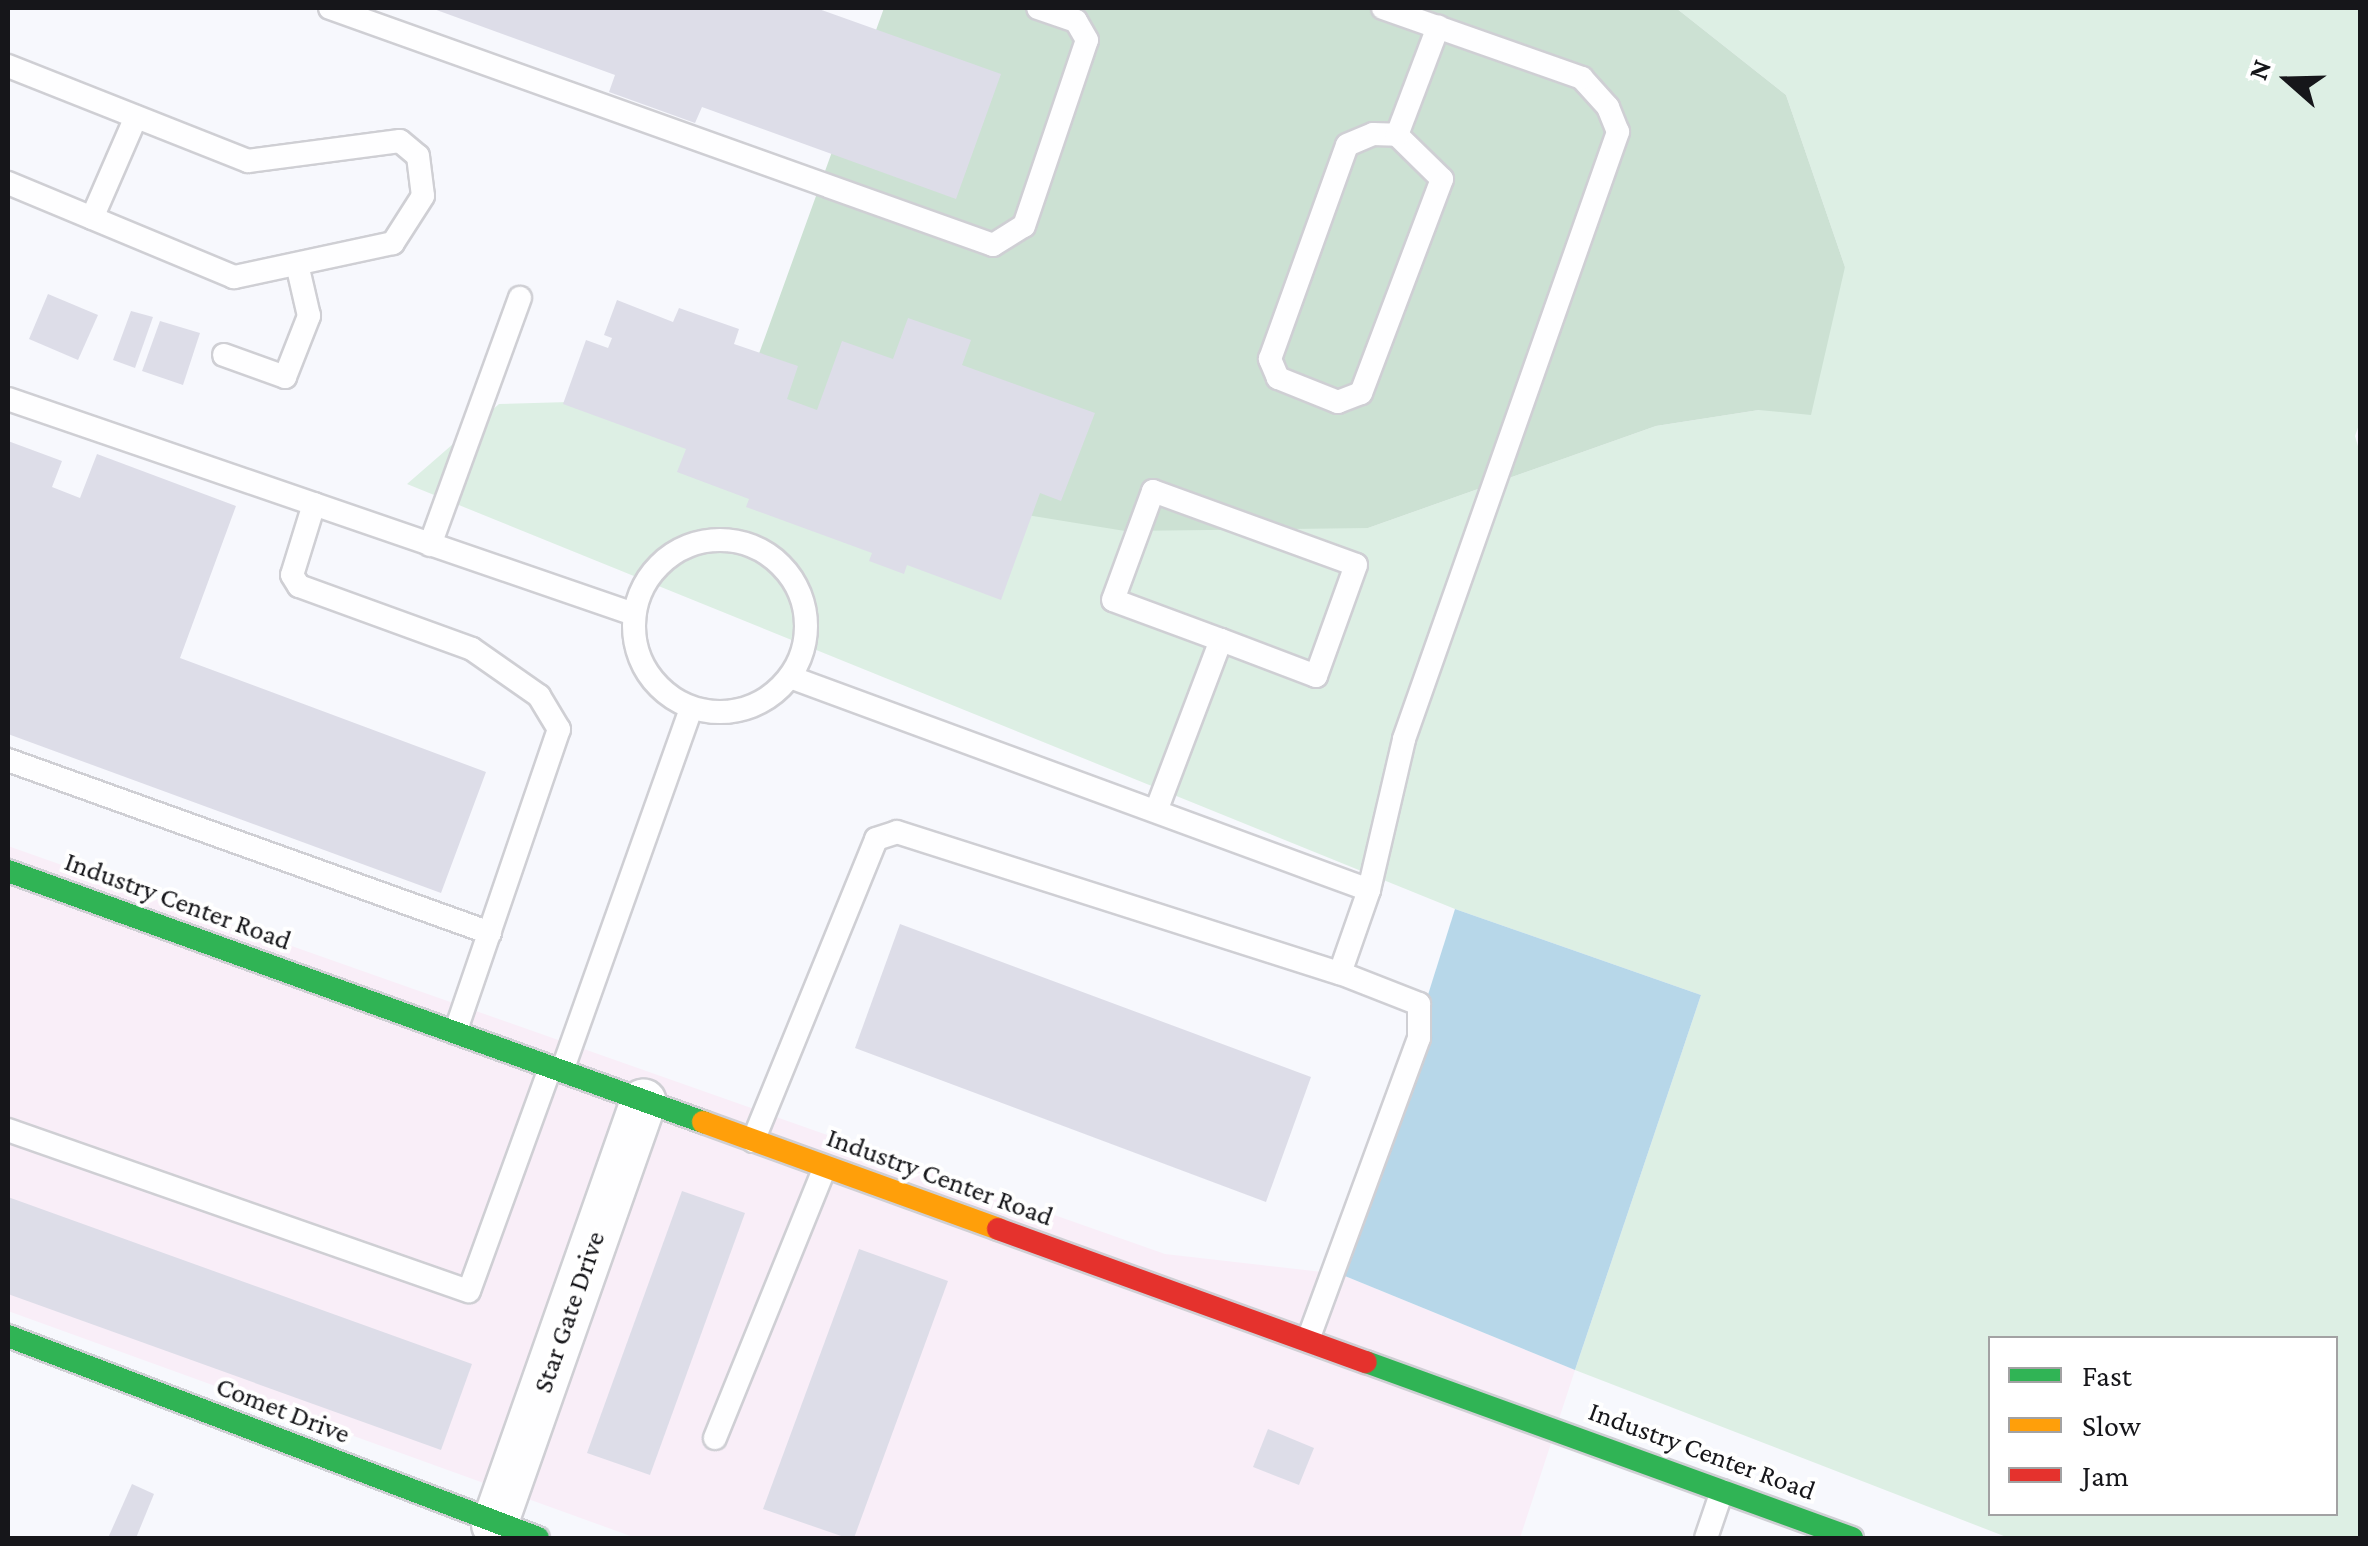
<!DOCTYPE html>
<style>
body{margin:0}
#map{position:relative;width:2368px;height:1546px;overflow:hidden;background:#f7f8fd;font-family:"Crimson Pro",serif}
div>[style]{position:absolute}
.industrial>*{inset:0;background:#f9eef8}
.green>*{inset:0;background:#ddefe4}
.forest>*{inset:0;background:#cce1d3}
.water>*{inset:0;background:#b7d7e9}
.building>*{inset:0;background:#dddde8}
.roads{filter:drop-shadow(2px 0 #cfcfd4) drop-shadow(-2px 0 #cfcfd4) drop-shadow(0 2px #cfcfd4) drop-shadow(0 -2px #cfcfd4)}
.lane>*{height:22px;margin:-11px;padding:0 11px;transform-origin:11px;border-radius:11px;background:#fefeff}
.lane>.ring{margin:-11px;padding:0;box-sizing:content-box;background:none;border:22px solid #fefeff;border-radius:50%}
.street>*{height:45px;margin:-22.5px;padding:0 22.5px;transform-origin:22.5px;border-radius:22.5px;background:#fefeff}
.fast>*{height:22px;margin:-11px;padding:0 11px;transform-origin:11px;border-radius:11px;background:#30b455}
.slow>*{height:22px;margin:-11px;padding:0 11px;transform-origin:11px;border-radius:11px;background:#ff9f0a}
.jam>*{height:22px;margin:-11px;padding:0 11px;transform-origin:11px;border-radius:11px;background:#e5322d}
span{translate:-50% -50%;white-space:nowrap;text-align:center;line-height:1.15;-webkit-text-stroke:8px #fff;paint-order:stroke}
.street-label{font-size:28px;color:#16161a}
.frame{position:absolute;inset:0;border:10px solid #16161a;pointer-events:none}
.legend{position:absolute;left:1988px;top:1336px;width:350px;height:180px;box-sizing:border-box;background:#fff;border:2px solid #a2a2a3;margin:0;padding:12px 18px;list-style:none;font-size:30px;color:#16161a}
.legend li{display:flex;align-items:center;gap:20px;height:50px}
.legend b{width:50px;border:2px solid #a2a2a3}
.north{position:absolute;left:2238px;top:30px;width:100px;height:100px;-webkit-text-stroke:8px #fff;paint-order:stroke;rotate:290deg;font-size:28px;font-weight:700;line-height:40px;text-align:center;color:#16161a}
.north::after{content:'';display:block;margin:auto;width:35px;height:45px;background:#16161a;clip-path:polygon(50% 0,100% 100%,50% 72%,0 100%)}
</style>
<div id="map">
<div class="industrial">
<div style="clip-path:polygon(8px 846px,1165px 1254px,1340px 1274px,1575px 1370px,1520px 1538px,636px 1538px,8px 1311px)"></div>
</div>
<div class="green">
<div style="clip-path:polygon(evenodd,1676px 8px,2360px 8px,2360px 422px,2355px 436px,2360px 453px,2360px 1538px,2009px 1538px,1575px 1370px,1701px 995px,1455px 909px,407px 484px,499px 404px,708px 398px,1243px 528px,1368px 528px,1656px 426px,1759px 410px,1845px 267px,1786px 95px,1676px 8px,1990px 1338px,2336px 1338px,2336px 1514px,1990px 1514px,1990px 1338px)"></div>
</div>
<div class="forest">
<div style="clip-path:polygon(884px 8px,1676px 8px,1786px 95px,1845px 267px,1811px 415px,1759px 410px,1656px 426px,1368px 528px,1125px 531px,990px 509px,739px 409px)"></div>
</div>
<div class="water">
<div style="clip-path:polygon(1455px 909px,1701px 995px,1575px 1370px,1340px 1274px)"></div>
</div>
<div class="building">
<div style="clip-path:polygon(431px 8px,816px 8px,1001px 74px,956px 199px,702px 107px,695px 123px,609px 92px,615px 75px)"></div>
<div style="clip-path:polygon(48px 294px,98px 315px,78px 360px,29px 339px)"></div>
<div style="clip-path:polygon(617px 300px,673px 322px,679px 308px,739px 329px,734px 344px,798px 366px,787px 399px,817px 410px,842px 341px,893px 359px,908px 318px,971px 340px,962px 365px,1095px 413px,1061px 501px,1040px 493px,1001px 600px,907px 565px,904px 574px,869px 561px,872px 553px,746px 507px,749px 499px,677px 472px,686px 449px,563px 404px,586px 340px,608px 348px,612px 338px,604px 335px)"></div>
<div style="clip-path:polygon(131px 311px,153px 317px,135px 368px,113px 360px)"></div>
<div style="clip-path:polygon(160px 321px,200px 333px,183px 385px,142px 371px)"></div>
<div style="clip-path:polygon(8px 441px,62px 461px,52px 487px,80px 498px,97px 454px,236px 506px,180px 658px,486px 772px,441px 893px,8px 734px)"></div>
<div style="clip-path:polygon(900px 924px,1311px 1077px,1266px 1202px,855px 1048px)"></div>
<div style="clip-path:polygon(682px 1191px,745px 1213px,650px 1475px,587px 1453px)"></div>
<div style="clip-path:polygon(8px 1197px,472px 1364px,441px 1450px,8px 1294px)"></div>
<div style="clip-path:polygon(859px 1249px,948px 1281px,854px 1538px,847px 1538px,763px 1509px)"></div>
<div style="clip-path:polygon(1268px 1429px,1314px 1448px,1299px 1485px,1253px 1467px)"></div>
<div style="clip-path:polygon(132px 1484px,154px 1494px,136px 1538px,108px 1538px)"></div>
</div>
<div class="roads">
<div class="lane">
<div style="left:330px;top:8px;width:704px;rotate:19.67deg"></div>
<div style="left:993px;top:245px;width:36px;rotate:-32deg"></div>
<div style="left:1024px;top:226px;width:196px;rotate:-71.3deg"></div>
<div style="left:1087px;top:40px;width:22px;rotate:-120deg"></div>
<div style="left:1076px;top:21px;width:40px;rotate:-161.1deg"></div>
<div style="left:8px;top:66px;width:258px;rotate:21.6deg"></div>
<div style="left:248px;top:161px;width:153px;rotate:-7.5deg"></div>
<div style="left:400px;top:141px;width:23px;rotate:40deg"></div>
<div style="left:418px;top:156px;width:40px;rotate:82.9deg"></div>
<div style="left:423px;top:196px;width:56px;rotate:122.6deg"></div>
<div style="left:393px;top:243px;width:163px;rotate:167.9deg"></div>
<div style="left:234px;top:277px;width:245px;rotate:-157.4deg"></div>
<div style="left:1397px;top:135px;width:63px;rotate:44.4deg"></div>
<div style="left:1442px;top:179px;width:229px;rotate:110.7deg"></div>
<div style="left:1361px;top:393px;width:25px;rotate:159deg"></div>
<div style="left:1338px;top:402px;width:65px;rotate:-158.2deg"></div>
<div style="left:1278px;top:378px;width:21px;rotate:-113deg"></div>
<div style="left:1270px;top:359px;width:227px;rotate:-70.2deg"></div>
<div style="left:1347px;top:145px;width:28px;rotate:-23deg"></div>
<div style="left:1373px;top:134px;width:24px;rotate:2deg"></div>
<div style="left:1397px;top:135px;width:116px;rotate:-69.2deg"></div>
<div style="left:92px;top:218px;width:110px;rotate:-66.5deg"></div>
<div style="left:224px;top:355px;width:65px;rotate:19.8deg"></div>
<div style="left:285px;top:377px;width:66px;rotate:-68.5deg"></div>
<div style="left:309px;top:316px;width:53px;rotate:-103deg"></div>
<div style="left:8px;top:399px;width:662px;rotate:18.96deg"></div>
<div style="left:314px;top:504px;width:74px;rotate:107.2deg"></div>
<div style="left:292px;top:575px;width:13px;rotate:58deg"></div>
<div style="left:299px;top:586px;width:184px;rotate:20deg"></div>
<div style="left:472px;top:649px;width:82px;rotate:35deg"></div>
<div style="left:539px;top:696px;width:39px;rotate:59deg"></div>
<div style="left:559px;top:729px;width:321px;rotate:108.9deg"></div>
<div class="ring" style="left:634px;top:540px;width:150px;height:150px"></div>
<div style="left:430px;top:545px;width:263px;rotate:-70deg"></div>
<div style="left:790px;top:677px;width:617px;rotate:20.2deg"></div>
<div style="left:8px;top:760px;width:512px;rotate:19.74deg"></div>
<div style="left:1156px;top:811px;width:183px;rotate:-69.2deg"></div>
<div style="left:1221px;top:640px;width:115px;rotate:-159.7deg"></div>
<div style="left:1113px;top:600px;width:116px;rotate:-69.8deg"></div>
<div style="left:1153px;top:491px;width:216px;rotate:20deg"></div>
<div style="left:1356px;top:565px;width:118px;rotate:109.8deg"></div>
<div style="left:1316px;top:676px;width:102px;rotate:-159.2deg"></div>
<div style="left:1340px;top:973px;width:88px;rotate:-70.7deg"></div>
<div style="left:1369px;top:890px;width:155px;rotate:-76.9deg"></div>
<div style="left:1404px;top:739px;width:644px;rotate:-70.58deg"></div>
<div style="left:1618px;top:132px;width:27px;rotate:-112deg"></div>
<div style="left:1608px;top:107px;width:39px;rotate:-132deg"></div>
<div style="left:1582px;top:78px;width:211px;rotate:-160.6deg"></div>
<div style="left:562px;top:1071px;width:385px;rotate:-70.4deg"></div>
<div style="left:8px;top:1130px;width:488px;rotate:19.3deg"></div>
<div style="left:469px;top:1291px;width:237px;rotate:-70deg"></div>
<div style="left:753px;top:1141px;width:326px;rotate:-67.8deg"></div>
<div style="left:876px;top:839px;width:22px;rotate:-18deg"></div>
<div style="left:897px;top:832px;width:465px;rotate:17.7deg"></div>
<div style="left:1340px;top:973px;width:85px;rotate:21.4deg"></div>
<div style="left:1419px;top:1004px;width:34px;rotate:90deg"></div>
<div style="left:1419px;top:1038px;width:322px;rotate:110.2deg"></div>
<div style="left:715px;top:1438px;width:292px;rotate:-67.9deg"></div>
<div style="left:1706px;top:1538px;width:50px;rotate:-71.2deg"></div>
</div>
<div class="street">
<div style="left:494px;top:1524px;width:448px;rotate:-70.6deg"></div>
</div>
<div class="fast">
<div style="left:8px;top:871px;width:739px;rotate:19.86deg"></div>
<div style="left:8px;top:1336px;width:567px;rotate:20.86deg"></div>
<div style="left:1366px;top:1362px;width:517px;rotate:19.91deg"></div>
</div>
<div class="slow">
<div style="left:703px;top:1122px;width:314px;rotate:19.9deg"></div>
</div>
<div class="jam">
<div style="left:998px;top:1229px;width:391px;rotate:19.9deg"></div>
</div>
</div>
<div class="street-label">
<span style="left:178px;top:901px;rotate:20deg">Industry Center Road</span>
<span style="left:940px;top:1177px;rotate:20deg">Industry Center Road</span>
<span style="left:569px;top:1312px;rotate:-71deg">Star Gate Drive</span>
<span style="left:283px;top:1410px;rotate:21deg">Comet Drive</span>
<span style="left:1702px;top:1451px;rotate:20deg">Industry Center Road</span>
</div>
<div class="frame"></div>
<ul class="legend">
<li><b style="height:12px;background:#30b455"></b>Fast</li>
<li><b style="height:12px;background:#ff9f0a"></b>Slow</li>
<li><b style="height:12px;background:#e5322d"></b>Jam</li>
</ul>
<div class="north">N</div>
</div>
